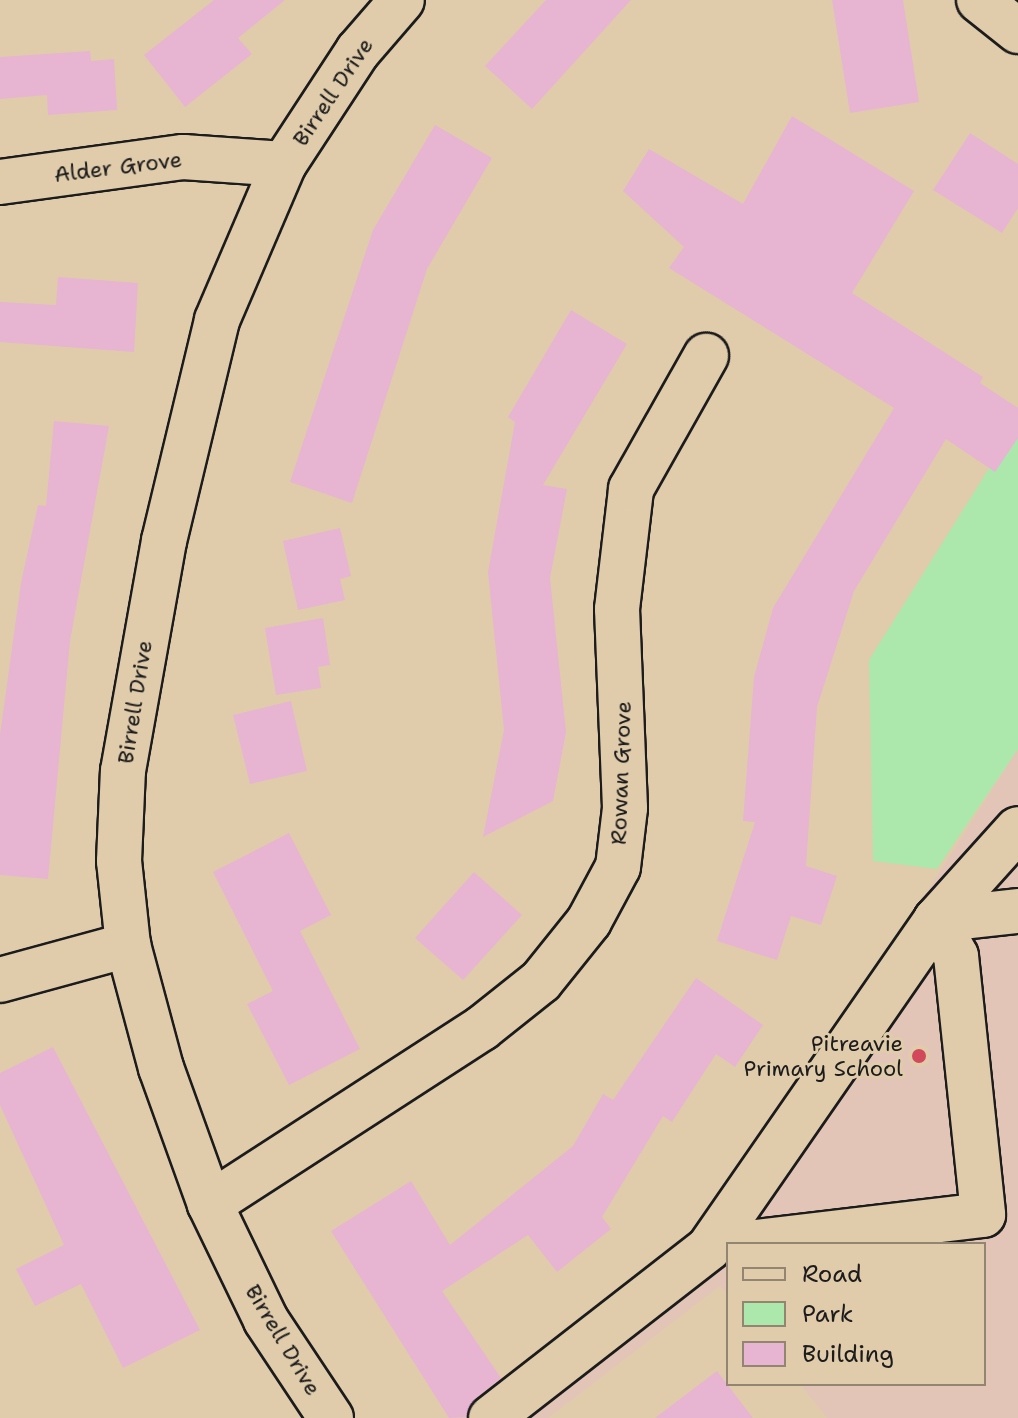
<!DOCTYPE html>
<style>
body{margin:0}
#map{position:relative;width:1018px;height:1418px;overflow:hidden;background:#e0ccab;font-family:"Shantell Sans",sans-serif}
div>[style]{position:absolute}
.built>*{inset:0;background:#e2c5b7}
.green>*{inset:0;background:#ace7ab}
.building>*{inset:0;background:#e7b4d2}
.roads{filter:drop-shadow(2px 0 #1c1c1c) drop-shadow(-2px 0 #1c1c1c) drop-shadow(0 2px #1c1c1c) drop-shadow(0 -2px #1c1c1c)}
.minor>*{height:44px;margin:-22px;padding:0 22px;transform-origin:22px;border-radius:22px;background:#e0ccab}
.dots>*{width:22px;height:22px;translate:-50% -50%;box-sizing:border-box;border:4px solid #e0ccab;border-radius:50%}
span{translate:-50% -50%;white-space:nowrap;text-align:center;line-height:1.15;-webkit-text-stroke:6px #e0ccab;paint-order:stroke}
.street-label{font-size:22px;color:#1c1c1c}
.poi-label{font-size:22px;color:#1c1c1c}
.right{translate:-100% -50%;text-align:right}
.legend{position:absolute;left:726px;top:1242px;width:260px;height:144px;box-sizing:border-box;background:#e0ccab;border:2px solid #928672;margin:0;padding:10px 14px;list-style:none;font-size:24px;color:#1c1c1c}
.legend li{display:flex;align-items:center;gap:16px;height:40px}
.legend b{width:40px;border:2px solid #928672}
</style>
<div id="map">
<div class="built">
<div style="clip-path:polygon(1018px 749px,1018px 1418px,827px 1418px,800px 1384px,984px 1384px,984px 1244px,728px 1244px,728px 1295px,720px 1286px,548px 1418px,507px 1418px,702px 1244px)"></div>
</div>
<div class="green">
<div style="clip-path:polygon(1018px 422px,1018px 749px,937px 869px,873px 861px,869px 660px)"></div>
</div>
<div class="building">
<div style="clip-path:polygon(214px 0,285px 0,238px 38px,252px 54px,185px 107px,144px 55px)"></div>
<div style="clip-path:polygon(546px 0,631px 0,532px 109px,485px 66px)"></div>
<div style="clip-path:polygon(832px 0,903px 0,919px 102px,850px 113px)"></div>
<div style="clip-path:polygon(90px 51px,91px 61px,114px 59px,117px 110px,48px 115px,47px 95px,0 99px,0 57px)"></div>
<div style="clip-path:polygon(792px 116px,914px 191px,852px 293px,983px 377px,980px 383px,1018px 408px,1018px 438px,995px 472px,946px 439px,854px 591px,817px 707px,806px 866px,837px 876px,821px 925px,791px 916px,777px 960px,717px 941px,755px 822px,743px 821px,754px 677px,773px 608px,894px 408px,669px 268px,684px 247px,623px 191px,649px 149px,743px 204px)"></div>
<div style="clip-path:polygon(435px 125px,492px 158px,427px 269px,352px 503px,290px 482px,373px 230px)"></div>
<div style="clip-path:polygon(970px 133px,1018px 164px,1018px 208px,1002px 233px,933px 190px)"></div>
<div style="clip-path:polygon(58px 277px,138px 283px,134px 352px,0 342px,0 302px,56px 305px)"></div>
<div style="clip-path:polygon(571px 310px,627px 344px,543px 485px,567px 489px,550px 578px,566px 732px,553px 801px,483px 837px,504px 730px,488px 572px,515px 422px,508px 417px)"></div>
<div style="clip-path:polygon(54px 421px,109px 426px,70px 641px,48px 879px,0 875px,0 735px,21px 583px,38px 505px,46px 506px)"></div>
<div style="clip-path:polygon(340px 528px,351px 576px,340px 579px,345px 600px,298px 610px,283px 541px)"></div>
<div style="clip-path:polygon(323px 618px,330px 665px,318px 667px,321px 688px,276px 695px,265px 628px)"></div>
<div style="clip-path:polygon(291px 701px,307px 771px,250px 784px,233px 715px)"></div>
<div style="clip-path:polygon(289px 833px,331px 915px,300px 931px,360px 1049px,289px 1085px,247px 1004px,273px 991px,213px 872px)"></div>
<div style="clip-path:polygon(474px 872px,522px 915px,463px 980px,415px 938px)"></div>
<div style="clip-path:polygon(696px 978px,763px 1025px,735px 1067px,716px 1054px,672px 1122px,663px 1116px,602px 1217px,611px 1229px,557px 1272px,528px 1235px,442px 1291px,501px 1378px,475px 1399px,467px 1417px,449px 1418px,331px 1231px,411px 1181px,450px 1245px,573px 1146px,603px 1094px,613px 1100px)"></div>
<div style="clip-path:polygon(53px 1047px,200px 1330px,123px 1368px,81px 1284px,35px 1306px,16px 1269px,64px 1245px,0 1105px,0 1073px)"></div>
<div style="clip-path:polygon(717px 1371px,753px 1418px,655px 1418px)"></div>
</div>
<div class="roads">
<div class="minor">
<div style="left:979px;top:0;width:50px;rotate:38.5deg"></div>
<div style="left:0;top:182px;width:185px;rotate:-7.8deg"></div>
<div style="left:183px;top:157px;width:101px;rotate:4deg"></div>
<div style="left:936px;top:920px;width:122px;rotate:-48deg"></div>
<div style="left:936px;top:920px;width:82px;rotate:-6.3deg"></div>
<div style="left:0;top:980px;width:133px;rotate:-15.3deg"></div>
<div style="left:210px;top:1204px;width:324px;rotate:-32.9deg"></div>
<div style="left:482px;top:1028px;width:75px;rotate:-38.5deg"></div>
<div style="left:541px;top:981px;width:77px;rotate:-51.3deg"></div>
<div style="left:589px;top:921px;width:61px;rotate:-61.8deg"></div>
<div style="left:618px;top:867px;width:59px;rotate:-83.2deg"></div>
<div style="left:625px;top:808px;width:199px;rotate:-92.3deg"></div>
<div style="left:617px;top:609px;width:121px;rotate:-83.3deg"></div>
<div style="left:631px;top:489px;width:153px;rotate:-60.6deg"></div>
<div style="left:331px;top:1418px;width:118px;rotate:-123.6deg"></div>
<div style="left:266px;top:1320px;width:129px;rotate:-115.8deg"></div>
<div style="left:210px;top:1204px;width:145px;rotate:-109.8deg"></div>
<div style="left:161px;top:1068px;width:127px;rotate:-105deg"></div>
<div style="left:128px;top:945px;width:84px;rotate:-96.1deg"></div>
<div style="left:119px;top:861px;width:90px;rotate:-87.5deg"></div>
<div style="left:123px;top:771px;width:234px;rotate:-79.9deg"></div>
<div style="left:164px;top:541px;width:227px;rotate:-76.5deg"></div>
<div style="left:217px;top:320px;width:170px;rotate:-66.8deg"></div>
<div style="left:284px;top:164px;width:135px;rotate:-56.8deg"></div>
<div style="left:358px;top:51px;width:67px;rotate:-49.2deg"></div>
<div style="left:491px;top:1418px;width:276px;rotate:-37.9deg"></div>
<div style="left:709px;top:1248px;width:399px;rotate:-55.3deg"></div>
<div style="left:936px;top:920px;width:41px;rotate:60.9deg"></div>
<div style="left:956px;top:956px;width:260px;rotate:84deg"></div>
<div style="left:983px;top:1215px;width:246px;rotate:173.2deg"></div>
</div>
</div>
<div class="dots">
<div style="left:919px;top:1056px;background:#d1495b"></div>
</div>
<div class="street-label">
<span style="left:333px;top:92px;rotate:-56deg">Birrell Drive</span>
<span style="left:118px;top:167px;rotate:-7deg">Alder Grove</span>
<span style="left:135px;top:702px;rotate:-81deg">Birrell Drive</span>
<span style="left:621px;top:773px;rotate:-88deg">Rowan Grove</span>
<span style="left:283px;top:1340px;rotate:59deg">Birrell Drive</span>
</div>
<div class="poi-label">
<span class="right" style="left:903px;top:1056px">Pitreavie<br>Primary School</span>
</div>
<ul class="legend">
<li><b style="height:10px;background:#e0ccab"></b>Road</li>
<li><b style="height:22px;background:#ace7ab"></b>Park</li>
<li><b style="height:22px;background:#e7b4d2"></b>Building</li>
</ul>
</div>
